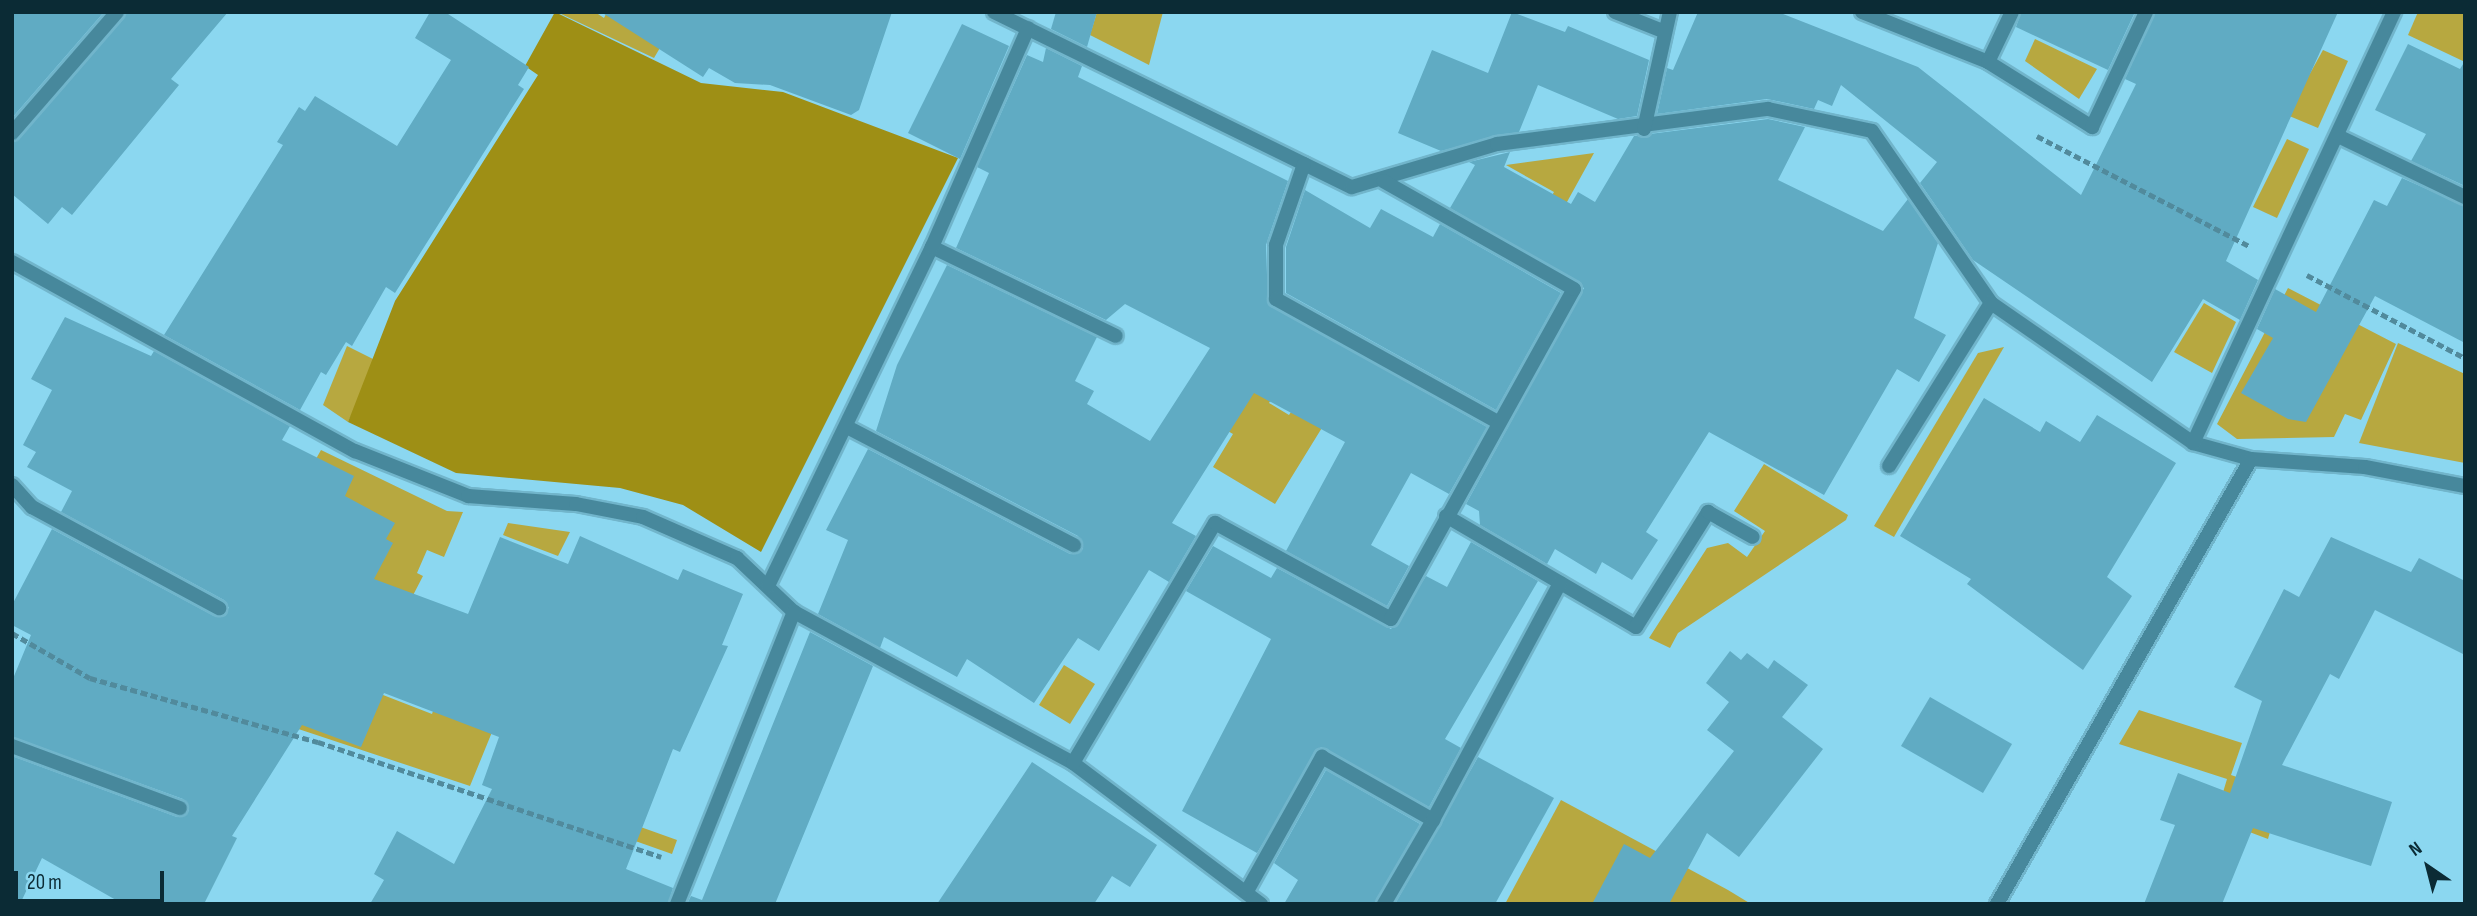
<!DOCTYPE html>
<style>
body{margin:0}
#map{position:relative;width:2477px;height:916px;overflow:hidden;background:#8bd7f0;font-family:"Sofia Sans Condensed",sans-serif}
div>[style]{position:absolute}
.green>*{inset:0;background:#b7a840}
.forest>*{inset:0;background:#9e8f15}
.building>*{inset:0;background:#60abc3}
.path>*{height:4.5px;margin-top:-2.25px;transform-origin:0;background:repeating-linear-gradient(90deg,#518a9c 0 7px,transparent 0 10.5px)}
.roads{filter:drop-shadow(2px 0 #71b5cb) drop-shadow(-2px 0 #71b5cb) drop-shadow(0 2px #71b5cb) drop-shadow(0 -2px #71b5cb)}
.service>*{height:14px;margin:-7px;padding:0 7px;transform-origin:7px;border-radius:7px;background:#47889c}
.minor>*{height:14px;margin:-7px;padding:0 7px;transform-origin:7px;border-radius:7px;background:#47889c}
span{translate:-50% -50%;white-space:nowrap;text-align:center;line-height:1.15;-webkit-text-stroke:5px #8bd7f0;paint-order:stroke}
.frame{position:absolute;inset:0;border:14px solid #0b2b35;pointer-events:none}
.north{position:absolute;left:2393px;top:832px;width:70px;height:70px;-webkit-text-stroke:5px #8bd7f0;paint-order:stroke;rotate:325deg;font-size:19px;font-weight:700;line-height:28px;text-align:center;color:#0b2b35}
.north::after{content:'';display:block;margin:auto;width:24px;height:32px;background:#0b2b35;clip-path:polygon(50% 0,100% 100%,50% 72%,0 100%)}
.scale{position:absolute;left:14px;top:871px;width:150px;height:32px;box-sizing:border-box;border:4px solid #0b2b35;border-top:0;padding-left:9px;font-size:21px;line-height:24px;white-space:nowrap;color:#0b2b35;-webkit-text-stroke:5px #8bd7f0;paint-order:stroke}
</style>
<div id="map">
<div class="green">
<div style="clip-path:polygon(595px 12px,604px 18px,607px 12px,681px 12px,654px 58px,559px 13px)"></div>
<div style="clip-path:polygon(1097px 12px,1163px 12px,1149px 65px,1090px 35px)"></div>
<div style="clip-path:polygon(2418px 12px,2465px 12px,2465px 62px,2408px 35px)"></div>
<div style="clip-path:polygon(2035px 39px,2097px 69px,2079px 99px,2025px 61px)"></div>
<div style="clip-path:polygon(2323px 50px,2348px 61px,2318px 128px,2287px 115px)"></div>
<div style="clip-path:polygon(2287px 139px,2309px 149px,2277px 218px,2253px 207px)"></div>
<div style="clip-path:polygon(1594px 153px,1562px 211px,1547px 204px,1554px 192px,1506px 165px)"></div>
<div style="clip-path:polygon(2288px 288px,2396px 344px,2361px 420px,2345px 414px,2334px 437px,2237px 439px,2217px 424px)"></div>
<div style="clip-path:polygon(2204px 303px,2236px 322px,2212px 373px,2174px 352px)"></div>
<div style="clip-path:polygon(2398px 343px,2465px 374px,2465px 463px,2359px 443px)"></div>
<div style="clip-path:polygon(347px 346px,377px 361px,348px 422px,323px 405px)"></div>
<div style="clip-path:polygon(2004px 347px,1894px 537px,1874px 526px,1978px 353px)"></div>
<div style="clip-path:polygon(1259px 375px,1278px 387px,1269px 403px,1289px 415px,1299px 400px,1328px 418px,1275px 504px,1213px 467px,1233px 434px,1226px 430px)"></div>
<div style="clip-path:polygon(321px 450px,447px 511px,463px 512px,444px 557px,427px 550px,417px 573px,423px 576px,365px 688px,432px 714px,439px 693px,499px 715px,470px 786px,226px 705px,303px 482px)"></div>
<div style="clip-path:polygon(1764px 464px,1848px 515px,1846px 520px,1678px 633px,1670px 648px,1649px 638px,1707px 548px,1728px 543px,1747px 557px,1765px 531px,1734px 511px)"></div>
<div style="clip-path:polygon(508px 523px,570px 532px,558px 556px,503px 535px)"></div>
<div style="clip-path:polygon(1064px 665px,1095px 684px,1070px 724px,1039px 705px)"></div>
<div style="clip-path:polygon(2139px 710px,2242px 743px,2231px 775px,2281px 792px,2268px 839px,2215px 819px,2227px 779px,2119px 744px)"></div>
<div style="clip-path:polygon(551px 795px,677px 840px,672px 854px,545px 809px)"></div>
<div style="clip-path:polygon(1561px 800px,1728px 890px,1751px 904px,1505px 904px)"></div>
</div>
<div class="forest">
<div style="clip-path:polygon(555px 12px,701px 83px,783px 92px,958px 158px,761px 552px,683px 505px,620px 488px,456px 473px,348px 422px,395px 301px,538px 75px,525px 66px)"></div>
</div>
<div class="building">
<div style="clip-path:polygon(12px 12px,104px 12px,12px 118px)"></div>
<div style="clip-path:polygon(126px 12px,228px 12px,171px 79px,179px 85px,72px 215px,62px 207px,48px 224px,12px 194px,12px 142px)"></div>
<div style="clip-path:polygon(430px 12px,445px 12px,529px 67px,518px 85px,524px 89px,395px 293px,386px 287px,352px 346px,346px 342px,326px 375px,321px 372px,300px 410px,164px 335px,283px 145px,277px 142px,299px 107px,305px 111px,315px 96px,397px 146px,451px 60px,415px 38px)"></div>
<div style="clip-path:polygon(601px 12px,892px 12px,859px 110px,851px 115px,770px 85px,735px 83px,709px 68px,703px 77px)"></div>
<div style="clip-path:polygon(1056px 12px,1097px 12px,1087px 47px,1051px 29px)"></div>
<div style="clip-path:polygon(1512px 12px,1565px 32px,1568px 26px,1649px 60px,1637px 116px,1618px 119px,1538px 85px,1519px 132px,1441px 151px,1398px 133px,1432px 50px,1488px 73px)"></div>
<div style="clip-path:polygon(1698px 12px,1778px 12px,1918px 67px,2081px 195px,2136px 84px,2125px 79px,2155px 12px,2338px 12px,2226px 261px,2258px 280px,2240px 320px,2203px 299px,2152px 382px,1973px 260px,1920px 183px,1937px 162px,1841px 85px,1832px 106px,1818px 100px,1814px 109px,1767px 99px,1657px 114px,1667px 68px,1673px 70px)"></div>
<div style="clip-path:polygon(2021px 12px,2135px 12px,2108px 70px,2016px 27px)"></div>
<div style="clip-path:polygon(962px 24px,1009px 46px,960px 159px,908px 133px)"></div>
<div style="clip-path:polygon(2408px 44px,2460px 69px,2465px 61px,2465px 186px,2411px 161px,2426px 134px,2375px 110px)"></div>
<div style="clip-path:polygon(1046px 48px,1082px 66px,1078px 77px,1288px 181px,1266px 245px,1268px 304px,1487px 427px,1449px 494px,1411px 473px,1371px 545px,1409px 566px,1387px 606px,1286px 551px,1345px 442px,1254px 393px,1172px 523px,1196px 536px,1169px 582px,1149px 570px,1099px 651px,1078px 638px,1034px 703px,967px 659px,957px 677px,884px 637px,880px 648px,818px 614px,848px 540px,826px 530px,868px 449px,1070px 554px,1083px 549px,1078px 536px,876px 431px,897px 365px,947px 265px,1097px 337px,1075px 381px,1094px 391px,1087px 404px,1150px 441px,1210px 348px,1125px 304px,1106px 320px,956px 248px,989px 173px,977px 167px,1027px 55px,1043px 62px)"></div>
<div style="clip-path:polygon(1768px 119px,1805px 127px,1778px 180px,1883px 231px,1908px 199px,1938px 243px,1914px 318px,1946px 335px,1919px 382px,1897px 369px,1824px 495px,1709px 432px,1646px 532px,1658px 540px,1632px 580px,1602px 562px,1596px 574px,1555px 549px,1547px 564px,1480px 525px,1479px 511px,1466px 504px,1584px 288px,1450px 208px,1475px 165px,1469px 162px,1510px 152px,1504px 167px,1571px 204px,1578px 192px,1595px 202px,1634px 136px)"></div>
<div style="clip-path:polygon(2402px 178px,2465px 206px,2465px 343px,2375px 296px,2306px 422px,2288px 419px,2241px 393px,2273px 338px,2257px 329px,2275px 289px,2316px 312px,2374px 200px,2387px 206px)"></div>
<div style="clip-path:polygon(1305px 190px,1370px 228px,1381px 209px,1433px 237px,1440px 224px,1561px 293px,1496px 410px,1286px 293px,1286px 247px)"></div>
<div style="clip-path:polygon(65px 317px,151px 356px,154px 351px,290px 426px,282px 440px,354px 476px,345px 496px,395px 523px,386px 539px,393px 543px,374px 579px,468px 614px,500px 537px,568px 564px,580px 536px,678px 580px,683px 569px,743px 594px,722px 645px,728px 646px,680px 752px,673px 749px,626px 869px,673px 888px,668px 904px,370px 904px,384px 880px,374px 874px,397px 831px,454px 864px,492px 789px,482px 785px,499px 737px,384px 693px,361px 747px,302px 725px,232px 836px,237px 838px,204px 904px,123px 904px,42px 858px,20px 904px,12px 904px,12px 756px,177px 817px,189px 811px,183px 799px,12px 737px,12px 681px,31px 635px,12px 625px,12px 605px,52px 529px,214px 616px,229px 608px,224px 600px,61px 512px,72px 491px,27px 467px,36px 452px,23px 445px,52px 390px,31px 379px)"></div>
<div style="clip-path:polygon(1984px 398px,2040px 432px,2046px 421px,2080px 442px,2097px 415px,2176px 463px,2107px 577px,2132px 596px,2083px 670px,1967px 584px,1971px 579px,1900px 536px)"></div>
<div style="clip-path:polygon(2331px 537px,2411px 572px,2419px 558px,2465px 581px,2465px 655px,2375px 610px,2339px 679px,2330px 674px,2282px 765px,2392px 802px,2371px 866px,2253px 828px,2222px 904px,2144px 904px,2175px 825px,2160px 820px,2178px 773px,2230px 793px,2262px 701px,2234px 687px,2284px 589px,2299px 597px)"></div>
<div style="clip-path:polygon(1471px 542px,1538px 581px,1445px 739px,1461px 748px,1429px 807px,1321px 747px,1257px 853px,1182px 811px,1271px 639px,1186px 591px,1213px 546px,1271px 578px,1277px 568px,1391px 629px,1426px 576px,1447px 587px)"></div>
<div style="clip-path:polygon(810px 632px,873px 666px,775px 904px,687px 904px,691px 896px,702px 900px)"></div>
<div style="clip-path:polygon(1730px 651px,1741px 660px,1747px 653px,1768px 669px,1774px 660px,1808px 685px,1782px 717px,1823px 749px,1739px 857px,1707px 833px,1669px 904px,1592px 904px,1624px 844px,1650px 858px,1734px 751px,1707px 730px,1729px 702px,1706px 683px)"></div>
<div style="clip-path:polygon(1930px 697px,2012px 744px,1983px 793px,1901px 746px)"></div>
<div style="clip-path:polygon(1478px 757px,1554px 798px,1524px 852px,1495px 904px,1395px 904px)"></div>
<div style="clip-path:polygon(1032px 762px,1157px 845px,1130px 887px,1112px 876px,1094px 904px,937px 904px)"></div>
<div style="clip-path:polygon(1326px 770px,1420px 824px,1374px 904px,1284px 904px,1298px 880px,1274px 863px)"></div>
</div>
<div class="path">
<div style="left:2037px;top:136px;width:239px;rotate:27.4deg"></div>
<div style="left:2307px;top:275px;width:178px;rotate:27.7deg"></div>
<div style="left:12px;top:633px;width:90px;rotate:30deg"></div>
<div style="left:90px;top:678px;width:237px;rotate:15.7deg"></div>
<div style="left:318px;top:742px;width:362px;rotate:18.5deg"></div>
</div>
<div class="roads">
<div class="service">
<div style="left:12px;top:133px;width:160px;rotate:-49deg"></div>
<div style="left:2338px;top:136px;width:141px;rotate:25.7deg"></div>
<div style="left:847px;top:427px;width:256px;rotate:27.5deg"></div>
<div style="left:1889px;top:466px;width:192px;rotate:-58deg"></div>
<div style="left:12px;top:485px;width:30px;rotate:48deg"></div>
<div style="left:32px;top:507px;width:213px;rotate:28.4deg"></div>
<div style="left:12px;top:746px;width:179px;rotate:20.3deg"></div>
<div style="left:1384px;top:904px;width:97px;rotate:-59.7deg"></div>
</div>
<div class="minor">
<div style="left:994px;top:12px;width:398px;rotate:26.1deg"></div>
<div style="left:1352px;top:187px;width:151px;rotate:-16.5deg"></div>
<div style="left:1497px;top:144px;width:273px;rotate:-7.4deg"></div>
<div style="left:1768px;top:109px;width:106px;rotate:11.9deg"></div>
<div style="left:1872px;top:131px;width:209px;rotate:55.3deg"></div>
<div style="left:1991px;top:303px;width:246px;rotate:34.7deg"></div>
<div style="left:2193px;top:443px;width:60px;rotate:15.4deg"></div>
<div style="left:2251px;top:459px;width:114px;rotate:4deg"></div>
<div style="left:2365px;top:467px;width:102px;rotate:10.8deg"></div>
<div style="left:1615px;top:12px;width:52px;rotate:21.6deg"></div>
<div style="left:1862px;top:12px;width:136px;rotate:21.6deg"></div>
<div style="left:1988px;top:62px;width:55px;rotate:-64.4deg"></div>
<div style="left:1988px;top:62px;width:123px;rotate:32deg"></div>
<div style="left:2092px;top:127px;width:127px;rotate:-64.8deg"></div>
<div style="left:1644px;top:129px;width:120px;rotate:-77.5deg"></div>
<div style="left:1304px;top:164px;width:86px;rotate:109.1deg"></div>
<div style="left:1276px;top:245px;width:54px;rotate:90deg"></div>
<div style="left:1276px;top:299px;width:254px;rotate:29deg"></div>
<div style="left:932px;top:247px;width:204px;rotate:25.8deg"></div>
<div style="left:12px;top:262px;width:392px;rotate:28.9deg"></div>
<div style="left:355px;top:451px;width:122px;rotate:21.7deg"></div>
<div style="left:468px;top:496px;width:108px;rotate:4.2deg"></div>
<div style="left:576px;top:504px;width:68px;rotate:11deg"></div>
<div style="left:643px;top:517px;width:103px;rotate:23.6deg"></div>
<div style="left:737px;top:558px;width:79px;rotate:43.5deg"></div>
<div style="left:794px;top:612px;width:317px;rotate:28.4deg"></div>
<div style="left:1073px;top:763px;width:235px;rotate:36.9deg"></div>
<div style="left:2193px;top:443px;width:476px;rotate:-65deg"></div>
<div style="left:1446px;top:516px;width:220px;rotate:30.3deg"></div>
<div style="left:1636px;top:627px;width:136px;rotate:-57.9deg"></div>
<div style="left:1708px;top:512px;width:51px;rotate:29.1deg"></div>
<div style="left:768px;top:586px;width:377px;rotate:-64.2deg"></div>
<div style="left:932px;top:247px;width:239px;rotate:-66.3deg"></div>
<div style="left:1073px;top:763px;width:279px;rotate:-59.4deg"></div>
<div style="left:1215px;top:523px;width:200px;rotate:28.6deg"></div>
<div style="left:1391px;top:619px;width:377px;rotate:-61deg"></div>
<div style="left:1574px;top:289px;width:219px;rotate:-150.5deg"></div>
<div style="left:1247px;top:891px;width:154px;rotate:-60.8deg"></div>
<div style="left:1322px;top:757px;width:128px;rotate:29.6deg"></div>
<div style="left:1433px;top:820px;width:269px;rotate:-61.8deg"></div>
<div style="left:677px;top:904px;width:315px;rotate:-68.2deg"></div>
<div style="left:1997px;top:904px;width:512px;rotate:-60.28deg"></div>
</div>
</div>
<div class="frame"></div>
<div class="north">N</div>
<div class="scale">20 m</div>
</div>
